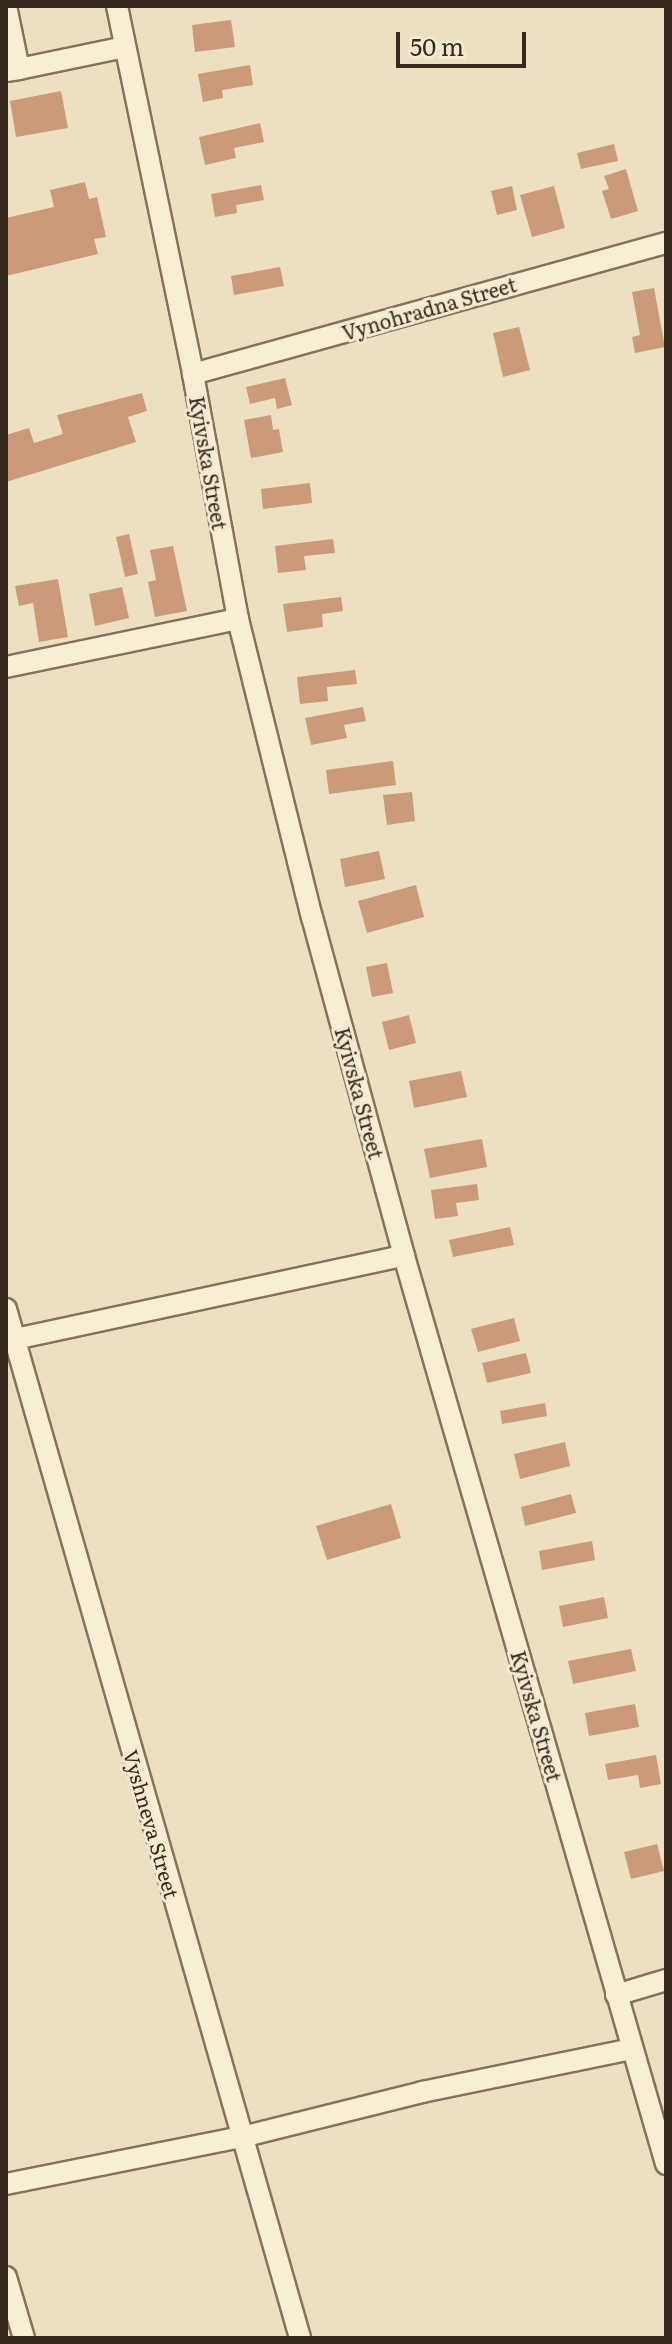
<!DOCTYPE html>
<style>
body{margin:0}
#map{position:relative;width:672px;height:2344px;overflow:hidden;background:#ede0c2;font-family:Literata,serif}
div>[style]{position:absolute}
.building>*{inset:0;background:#ca9a79}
.roads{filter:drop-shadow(2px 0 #86715a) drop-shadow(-2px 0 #86715a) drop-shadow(0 2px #86715a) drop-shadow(0 -2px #86715a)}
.minor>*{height:20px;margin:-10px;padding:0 10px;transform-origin:10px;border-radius:10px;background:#f8edd5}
span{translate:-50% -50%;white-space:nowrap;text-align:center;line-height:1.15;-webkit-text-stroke:6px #f4ead2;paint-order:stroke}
.street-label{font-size:20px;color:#36291e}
.frame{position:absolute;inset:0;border:8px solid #36291e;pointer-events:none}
.scale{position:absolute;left:396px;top:32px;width:130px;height:36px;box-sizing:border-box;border:4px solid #36291e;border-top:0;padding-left:10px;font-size:24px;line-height:28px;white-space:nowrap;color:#36291e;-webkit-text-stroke:6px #f4ead2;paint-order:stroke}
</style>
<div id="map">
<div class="building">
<div style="clip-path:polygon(231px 20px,235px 47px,195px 52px,192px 25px)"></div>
<div style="clip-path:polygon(250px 65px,253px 85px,222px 90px,223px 98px,203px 102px,198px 74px)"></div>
<div style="clip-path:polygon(61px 91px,68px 128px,16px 137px,10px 101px)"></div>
<div style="clip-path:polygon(260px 123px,264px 142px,234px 148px,236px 158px,205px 165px,199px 137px)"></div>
<div style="clip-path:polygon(614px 144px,618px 161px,581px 169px,577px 153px)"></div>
<div style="clip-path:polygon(626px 169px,638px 211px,611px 219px,602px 191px,609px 189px,604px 176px)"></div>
<div style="clip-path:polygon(85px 182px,89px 199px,97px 197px,106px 237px,94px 239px,98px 254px,6px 276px,6px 218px,54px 207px,50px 190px)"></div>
<div style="clip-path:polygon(261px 185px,264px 200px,236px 205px,237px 213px,215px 217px,211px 194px)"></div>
<div style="clip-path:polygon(512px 186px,517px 210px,497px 215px,491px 191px)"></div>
<div style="clip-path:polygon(554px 186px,565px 228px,532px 237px,520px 195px)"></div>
<div style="clip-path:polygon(280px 267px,284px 286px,234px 295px,231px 276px)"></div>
<div style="clip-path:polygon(654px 288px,665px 347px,635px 353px,632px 337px,640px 335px,632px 292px)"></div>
<div style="clip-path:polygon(519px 327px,530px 370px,503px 377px,493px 333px)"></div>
<div style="clip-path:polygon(285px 378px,292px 405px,277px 409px,275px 398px,250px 404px,246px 387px)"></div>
<div style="clip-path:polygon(142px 393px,147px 411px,128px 417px,136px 442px,6px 482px,6px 435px,29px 428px,34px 443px,63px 434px,57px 415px)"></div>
<div style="clip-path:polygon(271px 415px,273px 430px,279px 429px,283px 452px,251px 458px,244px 420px)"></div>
<div style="clip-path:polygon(310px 483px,312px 503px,263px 509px,261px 489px)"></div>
<div style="clip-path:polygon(129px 534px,138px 574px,125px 577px,116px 537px)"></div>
<div style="clip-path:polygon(333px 539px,335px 553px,304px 556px,306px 570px,278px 573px,275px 546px)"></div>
<div style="clip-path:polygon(173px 546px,187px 611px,155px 617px,148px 582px,156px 580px,150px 550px)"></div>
<div style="clip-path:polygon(58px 579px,68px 637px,39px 642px,33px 603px,19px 606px,15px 586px)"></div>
<div style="clip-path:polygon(122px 587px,129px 618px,95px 626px,89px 594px)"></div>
<div style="clip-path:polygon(341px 597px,343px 611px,322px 614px,323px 627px,287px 632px,283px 604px)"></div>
<div style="clip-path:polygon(355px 670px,357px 684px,327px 687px,328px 701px,300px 704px,297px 677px)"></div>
<div style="clip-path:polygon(363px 707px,366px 721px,344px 725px,347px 738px,311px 745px,305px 718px)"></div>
<div style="clip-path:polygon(393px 761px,396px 785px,329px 794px,326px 770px)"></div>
<div style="clip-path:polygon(412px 792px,415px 821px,387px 825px,383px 795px)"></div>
<div style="clip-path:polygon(379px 851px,385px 879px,345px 887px,340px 859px)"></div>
<div style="clip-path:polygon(416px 885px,424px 917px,367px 933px,358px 901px)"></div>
<div style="clip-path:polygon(387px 963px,393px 993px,372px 997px,366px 967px)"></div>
<div style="clip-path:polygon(409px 1015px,416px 1043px,389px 1050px,382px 1022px)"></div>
<div style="clip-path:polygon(461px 1071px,467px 1097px,414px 1108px,409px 1081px)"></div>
<div style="clip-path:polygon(482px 1139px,487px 1167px,430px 1178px,424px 1149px)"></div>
<div style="clip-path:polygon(477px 1184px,479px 1200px,456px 1203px,458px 1216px,435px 1219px,431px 1190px)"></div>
<div style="clip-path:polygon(510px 1227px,514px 1245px,453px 1257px,449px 1240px)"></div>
<div style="clip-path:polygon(514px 1318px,520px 1341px,478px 1352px,471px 1329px)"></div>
<div style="clip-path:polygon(526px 1353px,531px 1373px,487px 1383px,482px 1363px)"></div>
<div style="clip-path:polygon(545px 1403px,547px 1416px,502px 1424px,500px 1411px)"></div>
<div style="clip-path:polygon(565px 1442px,570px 1466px,520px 1479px,514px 1454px)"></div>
<div style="clip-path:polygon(571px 1494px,576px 1513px,525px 1526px,521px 1507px)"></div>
<div style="clip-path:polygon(391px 1504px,401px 1538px,327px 1560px,316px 1526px)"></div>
<div style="clip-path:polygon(592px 1541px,595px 1560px,542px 1570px,539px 1551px)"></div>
<div style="clip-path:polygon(604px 1597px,608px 1618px,563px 1627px,559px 1606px)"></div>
<div style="clip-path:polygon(631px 1649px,636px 1671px,573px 1684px,568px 1661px)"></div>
<div style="clip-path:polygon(635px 1704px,639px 1727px,589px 1736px,585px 1713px)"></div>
<div style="clip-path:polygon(656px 1755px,661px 1784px,640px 1788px,638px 1775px,608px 1780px,605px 1764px)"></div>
<div style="clip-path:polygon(657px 1844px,664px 1871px,631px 1879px,624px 1852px)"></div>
</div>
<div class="roads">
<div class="minor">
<div style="left:6px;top:6px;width:64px;rotate:78.3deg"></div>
<div style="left:19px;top:69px;width:13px;rotate:171deg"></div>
<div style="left:117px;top:6px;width:376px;rotate:78.3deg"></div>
<div style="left:193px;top:374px;width:249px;rotate:79.6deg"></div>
<div style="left:238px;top:619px;width:307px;rotate:76.1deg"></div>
<div style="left:312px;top:917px;width:351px;rotate:74.8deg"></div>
<div style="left:404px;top:1256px;width:945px;rotate:73.9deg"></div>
<div style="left:19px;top:69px;width:108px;rotate:-11.7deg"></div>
<div style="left:193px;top:374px;width:491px;rotate:-15.5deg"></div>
<div style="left:6px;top:667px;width:237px;rotate:-11.7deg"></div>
<div style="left:6px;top:1309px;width:1070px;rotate:74.05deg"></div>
<div style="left:6px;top:1341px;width:407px;rotate:-12.1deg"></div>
<div style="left:616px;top:1995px;width:52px;rotate:-16.7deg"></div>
<div style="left:6px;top:2184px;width:241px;rotate:-11.3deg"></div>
<div style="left:242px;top:2137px;width:186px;rotate:-14deg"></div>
<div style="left:422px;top:2092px;width:214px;rotate:-11.6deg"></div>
<div style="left:6px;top:2277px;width:64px;rotate:73.6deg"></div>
</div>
</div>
<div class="street-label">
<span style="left:429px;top:308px;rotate:-16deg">Vynohradna Street</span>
<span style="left:209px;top:463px;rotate:80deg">Kyivska Street</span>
<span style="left:360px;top:1093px;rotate:75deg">Kyivska Street</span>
<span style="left:537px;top:1716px;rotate:74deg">Kyivska Street</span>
<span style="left:152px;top:1824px;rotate:74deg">Vyshneva Street</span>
</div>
<div class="frame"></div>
<div class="scale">50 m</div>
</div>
